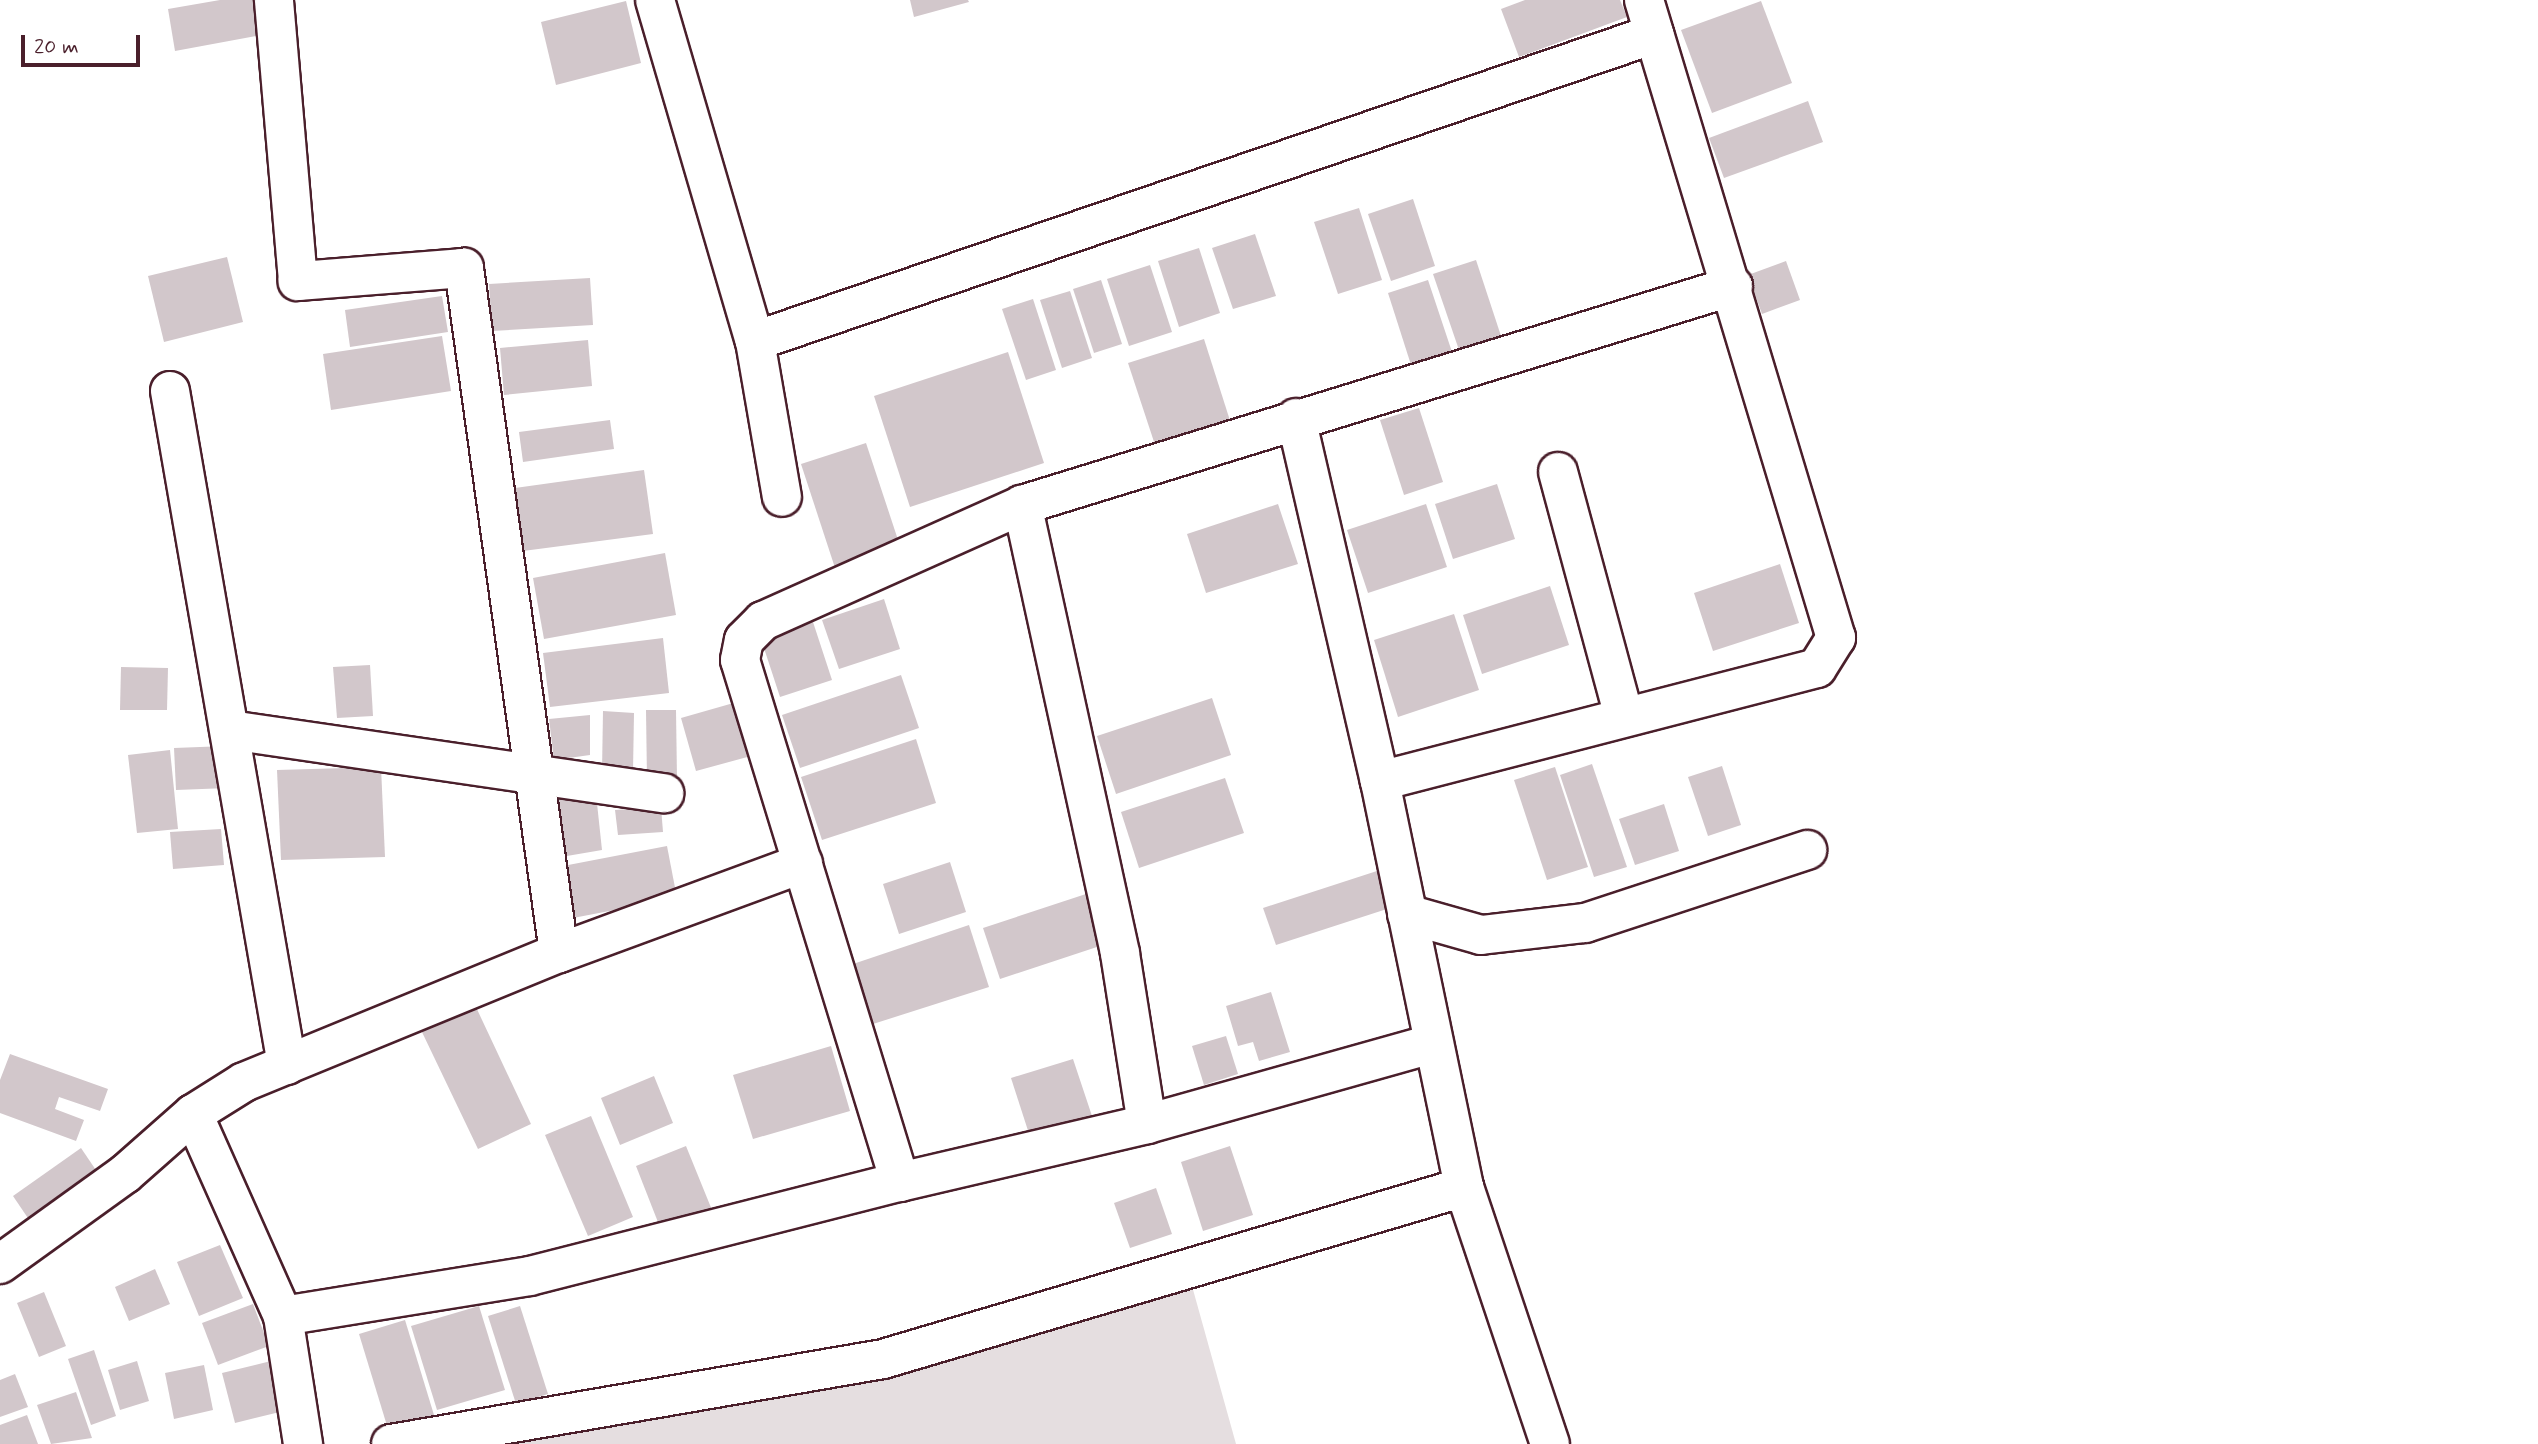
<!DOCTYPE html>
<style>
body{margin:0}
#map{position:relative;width:2538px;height:1444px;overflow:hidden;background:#fff;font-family:Mynerve,sans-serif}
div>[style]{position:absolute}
.green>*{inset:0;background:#e5dee0}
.building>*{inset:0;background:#d2c7cb}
.roads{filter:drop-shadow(2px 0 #4a1f2b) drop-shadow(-2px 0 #4a1f2b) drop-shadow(0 2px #4a1f2b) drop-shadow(0 -2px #4a1f2b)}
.street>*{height:38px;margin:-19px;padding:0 19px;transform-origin:19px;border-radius:19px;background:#fff}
.secondary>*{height:38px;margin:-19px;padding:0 19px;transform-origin:19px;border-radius:19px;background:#fff}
span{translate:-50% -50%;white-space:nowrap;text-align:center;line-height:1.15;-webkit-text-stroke:5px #fff;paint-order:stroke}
.scale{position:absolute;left:21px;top:35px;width:119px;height:32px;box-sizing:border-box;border:4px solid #4a1f2b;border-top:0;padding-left:9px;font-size:21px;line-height:24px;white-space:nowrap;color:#4a1f2b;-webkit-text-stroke:5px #fff;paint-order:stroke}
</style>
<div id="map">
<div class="green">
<div style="clip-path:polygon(1192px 1286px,1236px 1444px,480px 1444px)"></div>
</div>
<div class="building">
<div style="clip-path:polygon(220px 0,267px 0,273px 33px,175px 51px,168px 9px)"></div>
<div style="clip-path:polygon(910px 0,968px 0,969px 2px,914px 17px)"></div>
<div style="clip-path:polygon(1525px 0,1620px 0,1627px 17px,1519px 57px,1501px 9px)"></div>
<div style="clip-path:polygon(626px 1px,641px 63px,556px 85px,541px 22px)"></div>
<div style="clip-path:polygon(1761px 1px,1792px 83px,1712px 113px,1681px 30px)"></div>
<div style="clip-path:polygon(1808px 101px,1823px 142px,1724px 178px,1709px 138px)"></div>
<div style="clip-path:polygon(1413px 199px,1435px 266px,1391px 281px,1368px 214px)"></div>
<div style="clip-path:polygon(1359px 208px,1382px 280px,1338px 294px,1314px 222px)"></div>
<div style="clip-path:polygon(1255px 234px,1276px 296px,1233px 309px,1212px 248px)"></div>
<div style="clip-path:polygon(1199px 248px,1220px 313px,1179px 327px,1158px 261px)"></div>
<div style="clip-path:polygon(227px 257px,243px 322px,164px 342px,148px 276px)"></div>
<div style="clip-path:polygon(1476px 260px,1501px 336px,1459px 350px,1433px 274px)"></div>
<div style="clip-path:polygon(1786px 261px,1800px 300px,1762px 314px,1748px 275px)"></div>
<div style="clip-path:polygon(1150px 265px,1172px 332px,1129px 346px,1107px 279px)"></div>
<div style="clip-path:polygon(590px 278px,593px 325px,492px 331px,489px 284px)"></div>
<div style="clip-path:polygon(1101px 280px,1122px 344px,1094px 353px,1073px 289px)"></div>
<div style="clip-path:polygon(1428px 280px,1453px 355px,1412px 368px,1388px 293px)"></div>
<div style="clip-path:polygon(1070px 291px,1092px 358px,1062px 368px,1040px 300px)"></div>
<div style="clip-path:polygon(442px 296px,448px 332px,350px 347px,345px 310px)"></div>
<div style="clip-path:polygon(1033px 299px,1056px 370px,1026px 380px,1002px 309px)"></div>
<div style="clip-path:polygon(442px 336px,451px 391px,331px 410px,323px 354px)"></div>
<div style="clip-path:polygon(1204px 339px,1233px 430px,1158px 454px,1128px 363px)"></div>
<div style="clip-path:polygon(588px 340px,592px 386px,504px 395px,500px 348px)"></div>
<div style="clip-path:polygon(1008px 352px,1044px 463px,910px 507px,874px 396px)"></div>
<div style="clip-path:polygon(1419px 408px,1443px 482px,1404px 495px,1380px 420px)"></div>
<div style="clip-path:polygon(610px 420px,614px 449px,523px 462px,519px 432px)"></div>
<div style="clip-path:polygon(866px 443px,902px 552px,837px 574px,801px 464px)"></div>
<div style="clip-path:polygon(644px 470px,653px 534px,523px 551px,515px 488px)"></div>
<div style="clip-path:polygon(1497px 484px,1515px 539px,1453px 559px,1435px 504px)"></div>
<div style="clip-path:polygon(1278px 504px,1298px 564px,1206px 593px,1187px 534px)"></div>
<div style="clip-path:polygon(1426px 504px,1447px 567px,1368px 593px,1347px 530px)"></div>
<div style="clip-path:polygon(665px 553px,676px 615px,544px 639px,533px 578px)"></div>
<div style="clip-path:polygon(1780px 564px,1799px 623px,1713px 651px,1694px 593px)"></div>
<div style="clip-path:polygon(1550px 586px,1569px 645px,1482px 674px,1463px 615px)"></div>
<div style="clip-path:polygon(884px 599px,900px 649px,839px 669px,822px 620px)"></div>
<div style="clip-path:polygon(1454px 614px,1479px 690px,1398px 717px,1374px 640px)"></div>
<div style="clip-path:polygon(813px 622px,832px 680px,780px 697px,761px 639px)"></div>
<div style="clip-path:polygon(663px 638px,669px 693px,550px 707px,543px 653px)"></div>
<div style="clip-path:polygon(370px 665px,373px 716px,337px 718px,333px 667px)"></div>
<div style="clip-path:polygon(121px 667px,168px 668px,167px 710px,120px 710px)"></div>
<div style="clip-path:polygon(901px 675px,919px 728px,800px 768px,782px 715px)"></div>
<div style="clip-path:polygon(1212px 698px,1231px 755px,1116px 794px,1097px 736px)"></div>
<div style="clip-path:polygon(737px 702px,751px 756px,696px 771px,681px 718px)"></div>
<div style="clip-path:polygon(646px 710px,676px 710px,677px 779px,647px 780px)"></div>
<div style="clip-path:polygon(603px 711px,634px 713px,633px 772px,602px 772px)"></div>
<div style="clip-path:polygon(590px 715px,590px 755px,554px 760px,549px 719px)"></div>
<div style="clip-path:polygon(916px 739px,936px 803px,822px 840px,801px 777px)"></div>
<div style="clip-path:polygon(226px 746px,228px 788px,176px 790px,174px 748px)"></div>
<div style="clip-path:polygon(170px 750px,178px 829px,137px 833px,128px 755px)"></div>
<div style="clip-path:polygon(1592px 764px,1627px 867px,1594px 877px,1560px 775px)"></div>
<div style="clip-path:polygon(1722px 766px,1741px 825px,1708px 836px,1688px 777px)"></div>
<div style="clip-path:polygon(381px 767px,385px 857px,281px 860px,277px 770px)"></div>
<div style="clip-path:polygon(1555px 767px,1588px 867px,1547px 880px,1514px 780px)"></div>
<div style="clip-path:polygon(1225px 778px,1244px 833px,1139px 868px,1121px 812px)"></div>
<div style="clip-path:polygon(596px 794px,602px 850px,561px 857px,553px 797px)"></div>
<div style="clip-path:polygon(1664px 804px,1679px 851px,1635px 865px,1619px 819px)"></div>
<div style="clip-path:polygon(661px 807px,663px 832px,618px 835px,615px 810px)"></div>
<div style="clip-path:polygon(221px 829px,224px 865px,173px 869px,170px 832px)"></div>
<div style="clip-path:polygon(667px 846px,677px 898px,573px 918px,563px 866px)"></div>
<div style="clip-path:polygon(950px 862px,966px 912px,899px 934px,883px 884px)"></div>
<div style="clip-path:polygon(1380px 870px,1393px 907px,1276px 945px,1263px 908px)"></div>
<div style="clip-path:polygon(1092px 892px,1109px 943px,1000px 979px,983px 928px)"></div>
<div style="clip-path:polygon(969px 925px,989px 987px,873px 1024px,853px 964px)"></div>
<div style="clip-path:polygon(1271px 992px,1290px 1052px,1259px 1061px,1253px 1042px,1238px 1046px,1226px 1006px)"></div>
<div style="clip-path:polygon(475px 1005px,531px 1124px,478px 1149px,421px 1030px)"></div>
<div style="clip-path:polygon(1226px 1036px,1238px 1074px,1204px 1085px,1192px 1046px)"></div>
<div style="clip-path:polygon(831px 1046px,850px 1111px,753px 1139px,733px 1075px)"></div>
<div style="clip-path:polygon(10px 1054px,108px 1089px,100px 1111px,59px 1097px,55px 1109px,84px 1120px,76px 1141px,0 1113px,0 1080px)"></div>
<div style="clip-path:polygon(1073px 1059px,1094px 1122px,1032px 1143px,1011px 1078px)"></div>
<div style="clip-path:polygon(654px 1076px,673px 1123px,620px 1145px,601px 1098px)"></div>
<div style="clip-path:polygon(591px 1116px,633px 1217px,588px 1236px,545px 1135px)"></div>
<div style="clip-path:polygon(686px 1146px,714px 1215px,663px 1235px,636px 1166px)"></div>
<div style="clip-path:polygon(1230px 1146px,1253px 1215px,1203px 1231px,1181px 1162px)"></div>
<div style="clip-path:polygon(81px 1148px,104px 1182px,36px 1230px,13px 1196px)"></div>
<div style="clip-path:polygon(1156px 1188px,1172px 1234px,1130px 1248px,1114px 1203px)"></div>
<div style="clip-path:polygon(220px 1245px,243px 1298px,199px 1316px,177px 1262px)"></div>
<div style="clip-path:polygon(155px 1269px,170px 1304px,129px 1321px,115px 1287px)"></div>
<div style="clip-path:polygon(44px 1292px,66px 1346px,39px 1357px,17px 1303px)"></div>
<div style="clip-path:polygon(253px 1304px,269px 1346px,218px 1365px,202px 1323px)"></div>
<div style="clip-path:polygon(479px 1306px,505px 1390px,437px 1410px,411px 1326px)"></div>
<div style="clip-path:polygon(520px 1306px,548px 1394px,516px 1404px,488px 1316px)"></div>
<div style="clip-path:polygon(405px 1320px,434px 1415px,388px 1429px,359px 1334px)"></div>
<div style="clip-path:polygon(94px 1350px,116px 1416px,91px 1425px,68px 1359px)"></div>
<div style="clip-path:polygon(275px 1360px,288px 1410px,235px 1423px,222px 1373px)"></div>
<div style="clip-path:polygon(137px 1361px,149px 1401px,120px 1410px,108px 1370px)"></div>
<div style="clip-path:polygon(204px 1365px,213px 1410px,174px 1419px,165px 1373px)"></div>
<div style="clip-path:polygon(15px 1374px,28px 1407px,0 1417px,0 1380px)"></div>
<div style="clip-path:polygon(76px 1392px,92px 1438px,51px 1444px,37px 1405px)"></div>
<div style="clip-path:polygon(27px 1415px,38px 1444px,0 1444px,0 1425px)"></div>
</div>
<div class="roads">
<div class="street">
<div style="left:655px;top:0;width:355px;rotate:73.7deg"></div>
<div style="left:755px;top:341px;width:158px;rotate:80.2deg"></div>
<div style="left:755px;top:341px;width:950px;rotate:-18.85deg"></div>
<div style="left:170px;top:391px;width:684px;rotate:80.15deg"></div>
<div style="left:1296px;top:418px;width:373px;rotate:77deg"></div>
<div style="left:1558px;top:472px;width:254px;rotate:74.9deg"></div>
<div style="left:230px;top:730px;width:439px;rotate:8.3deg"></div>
<div style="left:1407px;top:914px;width:77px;rotate:15.8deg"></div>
<div style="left:1481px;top:935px;width:105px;rotate:-6.6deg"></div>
<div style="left:1585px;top:923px;width:234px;rotate:-18.2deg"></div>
<div style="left:559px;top:953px;width:260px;rotate:-20.2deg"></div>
<div style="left:193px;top:1114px;width:60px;rotate:-32.1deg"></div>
<div style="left:244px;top:1082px;width:340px;rotate:-22.3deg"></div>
<div style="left:559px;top:953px;width:692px;rotate:-97.9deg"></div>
<div style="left:464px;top:268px;width:167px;rotate:175.5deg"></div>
<div style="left:298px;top:281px;width:282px;rotate:-94.9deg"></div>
<div style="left:1147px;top:1124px;width:296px;rotate:-15.7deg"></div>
<div style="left:900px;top:1182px;width:254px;rotate:-13.2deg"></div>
<div style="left:1147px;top:1124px;width:173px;rotate:-99deg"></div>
<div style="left:1120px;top:953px;width:459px;rotate:-102.3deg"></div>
<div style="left:0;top:1264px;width:154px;rotate:-35.8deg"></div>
<div style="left:125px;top:1174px;width:91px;rotate:-41.4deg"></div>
<div style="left:193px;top:1114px;width:221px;rotate:66deg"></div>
<div style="left:283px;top:1316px;width:250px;rotate:-9.2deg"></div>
<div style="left:530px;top:1276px;width:382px;rotate:-14.3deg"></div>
<div style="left:900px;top:1182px;width:546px;rotate:-107.04deg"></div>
<div style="left:740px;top:660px;width:20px;rotate:-79deg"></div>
<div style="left:744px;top:640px;width:27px;rotate:-45deg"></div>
<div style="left:763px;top:621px;width:284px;rotate:-24.1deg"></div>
<div style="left:1022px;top:505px;width:744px;rotate:-17.12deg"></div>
<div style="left:283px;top:1316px;width:130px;rotate:81.1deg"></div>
<div style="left:391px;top:1444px;width:499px;rotate:-9.8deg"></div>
<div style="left:883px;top:1359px;width:606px;rotate:-16.49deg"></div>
</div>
<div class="secondary">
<div style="left:1550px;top:1444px;width:271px;rotate:-108.5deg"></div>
<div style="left:1464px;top:1187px;width:415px;rotate:-101.7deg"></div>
<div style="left:1380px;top:781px;width:451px;rotate:-14.5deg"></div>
<div style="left:1817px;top:668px;width:36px;rotate:-58deg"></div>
<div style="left:1836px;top:638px;width:666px;rotate:-106.75deg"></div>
</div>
</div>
<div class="scale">20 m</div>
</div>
